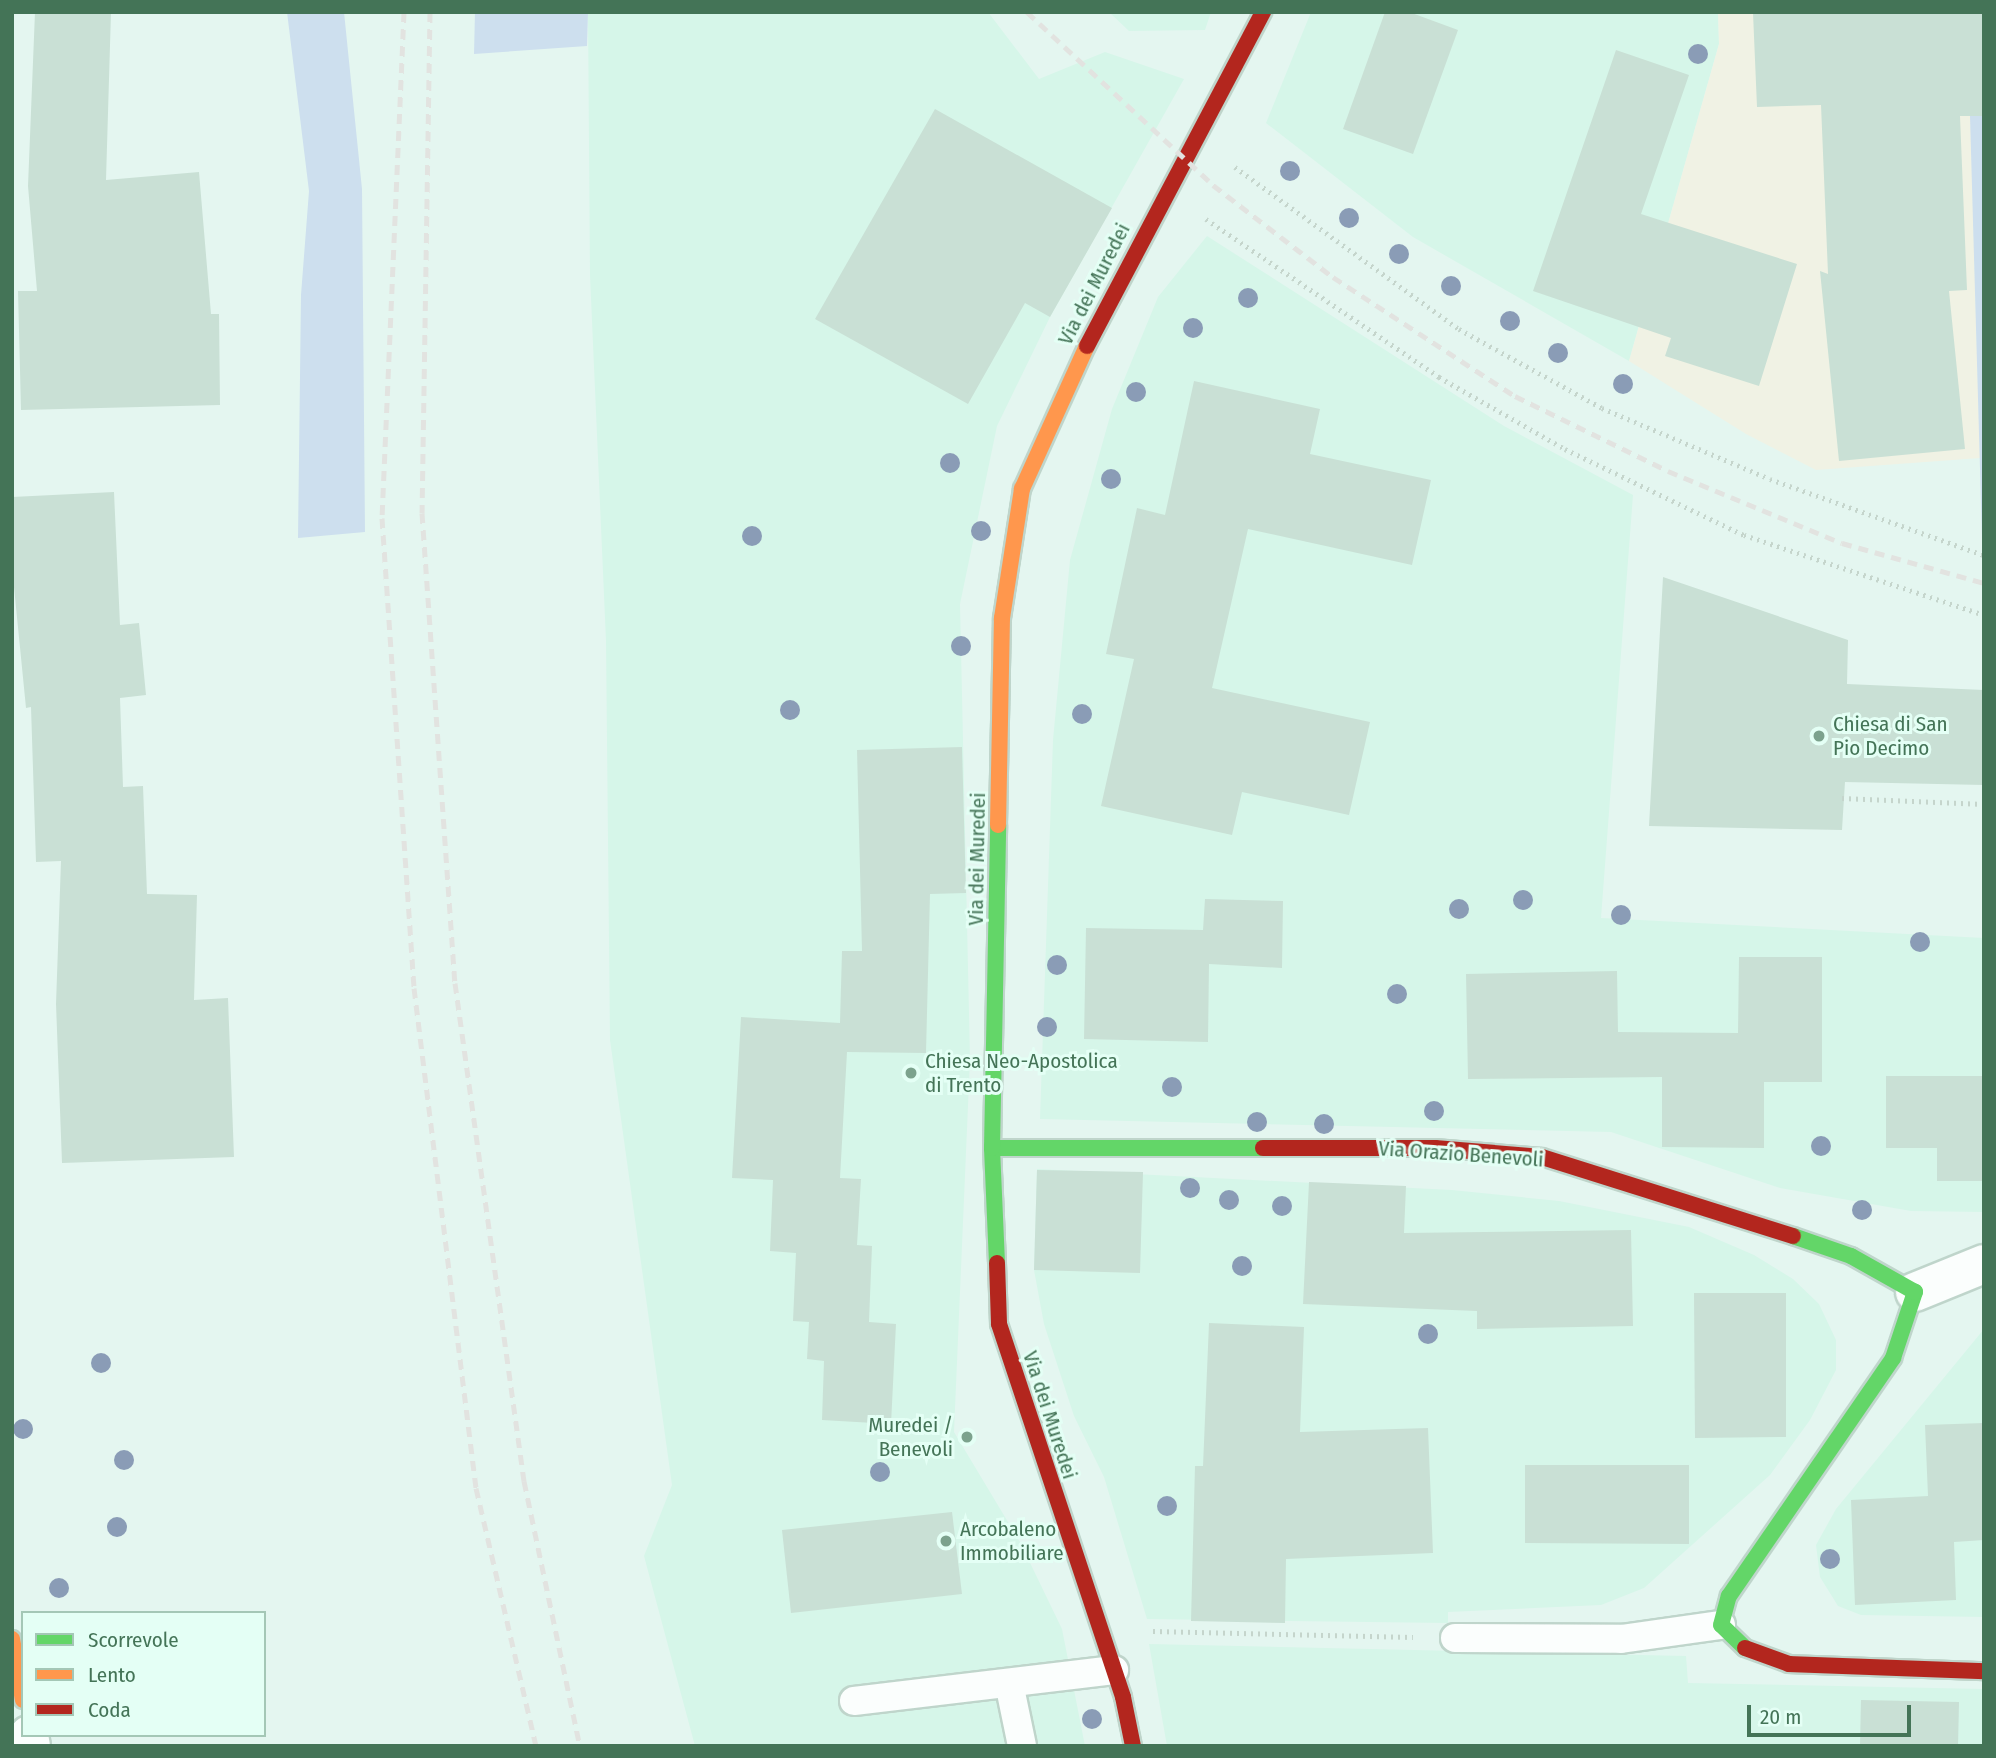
<!DOCTYPE html>
<style>
body{margin:0}
#map{position:relative;width:1996px;height:1758px;overflow:hidden;background:#e4f6f0;font-family:"Fira Sans Condensed",sans-serif}
div>[style]{position:absolute}
.residential>*{inset:0;background:#d6f6e9}
.education>*{inset:0;background:#f0f2e4}
.green>*{inset:0;background:#cddfee}
.building>*{inset:0;background:#c9e0d5}
.path>*{height:4.5px;margin-top:-2.25px;transform-origin:0;background:repeating-linear-gradient(90deg,#c5d5cc 0 2px,transparent 0 7px)}
.roads{filter:drop-shadow(2px 0 #bfd5cb) drop-shadow(-2px 0 #bfd5cb) drop-shadow(0 2px #bfd5cb) drop-shadow(0 -2px #bfd5cb)}
.lane>*{height:28px;margin:-14px;padding:0 14px;transform-origin:14px;border-radius:14px;background:#fbfefd}
.street>*{height:38px;margin:-19px;padding:0 19px;transform-origin:19px;border-radius:19px;background:#fbfefd}
.fast>*{height:16px;margin:-8px;padding:0 8px;transform-origin:8px;border-radius:8px;background:#63d668}
.slow>*{height:16px;margin:-8px;padding:0 8px;transform-origin:8px;border-radius:8px;background:#ff974d}
.jam>*{height:16px;margin:-8px;padding:0 8px;transform-origin:8px;border-radius:8px;background:#b3261e}
.rail>*{height:5px;margin-top:-2.5px;transform-origin:0;background:repeating-linear-gradient(90deg,#e2e3e0 0 10px,transparent 0 17px)}
.trees>*{width:20px;height:20px;margin:-10px;border-radius:50%;background:#8a9cb6}
.dots>*{width:19px;height:19px;translate:-50% -50%;box-sizing:border-box;border:4px solid #e4fff5;border-radius:50%}
span{translate:-50% -50%;white-space:nowrap;text-align:center;line-height:1.15;-webkit-text-stroke:6px #e4fff5;paint-order:stroke}
.street-label{font-size:21px;color:#447457}
.poi-label{font-size:21px;color:#447457}
.left{translate:0 -50%;text-align:left}
.right{translate:-100% -50%;text-align:right}
.frame{position:absolute;inset:0;border:14px solid #447457;pointer-events:none}
.legend{position:absolute;left:21px;top:1611px;width:245px;height:126px;box-sizing:border-box;background:#e4fff5;border:2px solid #a4c7b6;margin:0;padding:9px 12px;list-style:none;font-size:21px;color:#447457}
.legend li{display:flex;align-items:center;gap:14px;height:35px}
.legend b{width:35px;border:2px solid #a4c7b6}
.scale{position:absolute;left:1747px;top:1705px;width:164px;height:32px;box-sizing:border-box;border:4px solid #447457;border-top:0;padding-left:9px;font-size:21px;line-height:24px;white-space:nowrap;color:#447457;-webkit-text-stroke:5px #e4fff5;paint-order:stroke}
</style>
<div id="map">
<div class="residential">
<div style="clip-path:polygon(588px 12px,988px 12px,1039px 79px,1105px 52px,1184px 79px,1050px 317px,997px 426px,960px 604px,970px 1059px,954px 1432px,1020px 1542px,1062px 1629px,1085px 1746px,695px 1746px,644px 1556px,672px 1485px,610px 1040px,606px 641px,590px 275px)"></div>
<div style="clip-path:polygon(1109px 12px,1211px 12px,1205px 30px,1129px 31px)"></div>
<div style="clip-path:polygon(1311px 12px,1718px 12px,1719px 44px,1629px 361px,1413px 237px,1266px 123px)"></div>
<div style="clip-path:polygon(1207px 236px,1504px 426px,1633px 495px,1601px 918px,1984px 938px,1984px 1212px,1911px 1211px,1780px 1188px,1611px 1132px,1040px 1119px,1053px 740px,1070px 560px,1112px 409px,1158px 297px)"></div>
<div style="clip-path:polygon(1037px 1169px,1452px 1190px,1559px 1201px,1689px 1227px,1754px 1255px,1793px 1279px,1819px 1304px,1836px 1340px,1836px 1370px,1810px 1420px,1770px 1475px,1644px 1588px,1601px 1605px,1448px 1612px,1448px 1623px,1147px 1619px,1104px 1477px,1074px 1416px,1044px 1324px,1034px 1270px)"></div>
<div style="clip-path:polygon(1984px 1329px,1984px 1617px,1861px 1615px,1838px 1606px,1820px 1577px,1816px 1545px,1836px 1509px)"></div>
<div style="clip-path:polygon(1149px 1644px,1686px 1656px,1688px 1683px,1984px 1689px,1984px 1746px,1167px 1746px)"></div>
</div>
<div class="education">
<div style="clip-path:polygon(1718px 12px,1984px 12px,1984px 170px,1972px 171px,1980px 458px,1816px 470px,1746px 434px,1629px 361px,1719px 44px)"></div>
</div>
<div class="green">
<div style="clip-path:polygon(287px 12px,344px 12px,362px 189px,365px 532px,298px 538px,301px 295px,309px 191px)"></div>
<div style="clip-path:polygon(475px 12px,588px 12px,587px 46px,474px 54px)"></div>
<div style="clip-path:polygon(1970px 116px,1984px 116px,1984px 540px,1982px 539px)"></div>
</div>
<div class="building">
<div style="clip-path:polygon(35px 12px,111px 12px,106px 180px,199px 172px,211px 314px,219px 314px,220px 405px,21px 410px,18px 291px,37px 291px,28px 186px)"></div>
<div style="clip-path:polygon(1385px 12px,1409px 12px,1458px 30px,1413px 154px,1343px 129px)"></div>
<div style="clip-path:polygon(1983px 12px,1984px 116px,1960px 116px,1967px 290px,1949px 291px,1965px 449px,1839px 461px,1820px 271px,1828px 274px,1821px 105px,1757px 107px,1753px 13px)"></div>
<div style="clip-path:polygon(1616px 50px,1689px 75px,1641px 214px,1797px 264px,1759px 386px,1665px 356px,1671px 338px,1533px 291px)"></div>
<div style="clip-path:polygon(935px 109px,1112px 208px,1050px 317px,1025px 303px,968px 404px,815px 319px)"></div>
<div style="clip-path:polygon(1194px 381px,1320px 409px,1310px 454px,1431px 480px,1412px 565px,1248px 529px,1212px 688px,1370px 722px,1349px 815px,1242px 792px,1232px 835px,1101px 806px,1134px 659px,1106px 654px,1123px 574px,1137px 508px,1165px 515px)"></div>
<div style="clip-path:polygon(114px 492px,120px 625px,139px 623px,146px 695px,120px 698px,123px 787px,143px 786px,147px 894px,197px 895px,194px 1000px,228px 998px,234px 1157px,62px 1163px,56px 1004px,61px 861px,36px 862px,31px 707px,26px 708px,12px 567px,12px 497px)"></div>
<div style="clip-path:polygon(1663px 577px,1848px 640px,1847px 684px,1984px 690px,1984px 785px,1845px 782px,1842px 830px,1649px 826px)"></div>
<div style="clip-path:polygon(962px 747px,966px 893px,930px 894px,926px 1053px,847px 1052px,840px 1178px,861px 1179px,857px 1245px,872px 1246px,869px 1322px,896px 1324px,891px 1424px,822px 1420px,824px 1361px,807px 1359px,809px 1322px,793px 1321px,796px 1253px,770px 1251px,773px 1180px,732px 1178px,741px 1017px,840px 1023px,842px 951px,862px 951px,857px 750px)"></div>
<div style="clip-path:polygon(1205px 899px,1283px 901px,1282px 968px,1209px 964px,1208px 1042px,1084px 1039px,1086px 928px,1203px 930px)"></div>
<div style="clip-path:polygon(1739px 957px,1822px 957px,1822px 1082px,1764px 1082px,1764px 1148px,1662px 1147px,1662px 1077px,1468px 1079px,1466px 974px,1617px 971px,1618px 1032px,1738px 1033px)"></div>
<div style="clip-path:polygon(1886px 1076px,1984px 1076px,1984px 1181px,1937px 1181px,1937px 1148px,1886px 1148px)"></div>
<div style="clip-path:polygon(1037px 1170px,1143px 1172px,1140px 1273px,1034px 1270px)"></div>
<div style="clip-path:polygon(1309px 1182px,1406px 1186px,1404px 1233px,1631px 1230px,1633px 1326px,1477px 1329px,1477px 1311px,1303px 1304px)"></div>
<div style="clip-path:polygon(1694px 1293px,1786px 1293px,1786px 1437px,1695px 1438px)"></div>
<div style="clip-path:polygon(1209px 1323px,1304px 1327px,1300px 1432px,1428px 1428px,1433px 1553px,1286px 1559px,1285px 1623px,1191px 1621px,1195px 1466px,1203px 1466px)"></div>
<div style="clip-path:polygon(1984px 1423px,1984px 1540px,1954px 1542px,1956px 1600px,1855px 1605px,1851px 1500px,1928px 1496px,1925px 1425px)"></div>
<div style="clip-path:polygon(1525px 1465px,1689px 1465px,1689px 1544px,1525px 1543px)"></div>
<div style="clip-path:polygon(952px 1512px,962px 1594px,791px 1613px,782px 1530px)"></div>
<div style="clip-path:polygon(1861px 1700px,1959px 1702px,1958px 1746px,1860px 1746px)"></div>
</div>
<div class="path">
<div style="left:1235px;top:167px;width:276px;rotate:35.9deg"></div>
<div style="left:1459px;top:329px;width:163px;rotate:28.9deg"></div>
<div style="left:1602px;top:408px;width:182px;rotate:22.9deg"></div>
<div style="left:1770px;top:479px;width:227px;rotate:19.6deg"></div>
<div style="left:1206px;top:219px;width:282px;rotate:34.1deg"></div>
<div style="left:1439px;top:377px;width:145px;rotate:29.7deg"></div>
<div style="left:1565px;top:449px;width:199px;rotate:25.7deg"></div>
<div style="left:1744px;top:535px;width:253px;rotate:18.4deg"></div>
<div style="left:1842px;top:798px;width:142px;rotate:2.4deg"></div>
<div style="left:1153px;top:1631px;width:260px;rotate:1.3deg"></div>
</div>
<div class="roads">
<div class="lane">
<div style="left:1455px;top:1638px;width:166px;rotate:0.3deg"></div>
<div style="left:1621px;top:1639px;width:101px;rotate:-8deg"></div>
<div style="left:1009px;top:1683px;width:64px;rotate:78.3deg"></div>
<div style="left:854px;top:1701px;width:262px;rotate:-6.8deg"></div>
</div>
<div class="street">
<div style="left:1915px;top:1292px;width:74px;rotate:-22.1deg"></div>
<div style="left:29px;top:1735px;width:11px;rotate:80deg"></div>
</div>
<div class="fast">
<div style="left:992px;top:1148px;width:271px"></div>
<div style="left:997px;top:1263px;width:115px;rotate:-92.5deg"></div>
<div style="left:992px;top:1148px;width:323px;rotate:-88.9deg"></div>
<div style="left:1745px;top:1648px;width:33px;rotate:-136deg"></div>
<div style="left:1721px;top:1625px;width:30px;rotate:-75deg"></div>
<div style="left:1729px;top:1596px;width:289px;rotate:-55.4deg"></div>
<div style="left:1893px;top:1358px;width:70px;rotate:-71.6deg"></div>
<div style="left:1915px;top:1292px;width:73px;rotate:-150.6deg"></div>
<div style="left:1851px;top:1256px;width:61px;rotate:-161deg"></div>
</div>
<div class="slow">
<div style="left:998px;top:825px;width:207px;rotate:-88.9deg"></div>
<div style="left:1002px;top:618px;width:131px;rotate:-81.2deg"></div>
<div style="left:1022px;top:489px;width:157px;rotate:-65.6deg"></div>
<div style="left:12px;top:1639px;width:62px;rotate:79.8deg"></div>
</div>
<div class="jam">
<div style="left:1087px;top:346px;width:378px;rotate:-62.2deg"></div>
<div style="left:1263px;top:1148px;width:172px"></div>
<div style="left:1435px;top:1148px;width:107px;rotate:4.8deg"></div>
<div style="left:1542px;top:1157px;width:263px;rotate:17.5deg"></div>
<div style="left:997px;top:1263px;width:61px;rotate:88.1deg"></div>
<div style="left:999px;top:1324px;width:393px;rotate:71.6deg"></div>
<div style="left:1123px;top:1697px;width:50px;rotate:78.5deg"></div>
<div style="left:1745px;top:1648px;width:47px;rotate:20deg"></div>
<div style="left:1789px;top:1664px;width:195px;rotate:2.1deg"></div>
</div>
</div>
<div class="rail">
<div style="left:404px;top:12px;width:506px;rotate:92.49deg"></div>
<div style="left:382px;top:518px;width:471px;rotate:86.1deg"></div>
<div style="left:414px;top:988px;width:504px;rotate:82.93deg"></div>
<div style="left:476px;top:1488px;width:265px;rotate:76.9deg"></div>
<div style="left:430px;top:12px;width:501px;rotate:90.91deg"></div>
<div style="left:422px;top:513px;width:471px;rotate:86deg"></div>
<div style="left:455px;top:983px;width:503px;rotate:82.11deg"></div>
<div style="left:524px;top:1481px;width:271px;rotate:78.1deg"></div>
<div style="left:1027px;top:12px;width:254px;rotate:42.9deg"></div>
<div style="left:1213px;top:185px;width:151px;rotate:37.5deg"></div>
<div style="left:1333px;top:277px;width:217px;rotate:33.2deg"></div>
<div style="left:1515px;top:396px;width:170px;rotate:26.1deg"></div>
<div style="left:1668px;top:471px;width:188px;rotate:22.5deg"></div>
<div style="left:1842px;top:543px;width:148px;rotate:15.7deg"></div>
</div>
<div class="trees">
<div style="left:1698px;top:54px"></div>
<div style="left:1290px;top:171px"></div>
<div style="left:1349px;top:218px"></div>
<div style="left:1399px;top:254px"></div>
<div style="left:1451px;top:286px"></div>
<div style="left:1248px;top:298px"></div>
<div style="left:1510px;top:321px"></div>
<div style="left:1193px;top:328px"></div>
<div style="left:1558px;top:353px"></div>
<div style="left:1623px;top:384px"></div>
<div style="left:1136px;top:392px"></div>
<div style="left:950px;top:463px"></div>
<div style="left:1111px;top:479px"></div>
<div style="left:981px;top:531px"></div>
<div style="left:752px;top:536px"></div>
<div style="left:961px;top:646px"></div>
<div style="left:790px;top:710px"></div>
<div style="left:1082px;top:714px"></div>
<div style="left:1523px;top:900px"></div>
<div style="left:1459px;top:909px"></div>
<div style="left:1621px;top:915px"></div>
<div style="left:1920px;top:942px"></div>
<div style="left:1057px;top:965px"></div>
<div style="left:1397px;top:994px"></div>
<div style="left:1047px;top:1027px"></div>
<div style="left:1172px;top:1087px"></div>
<div style="left:1434px;top:1111px"></div>
<div style="left:1257px;top:1122px"></div>
<div style="left:1324px;top:1124px"></div>
<div style="left:1821px;top:1146px"></div>
<div style="left:1190px;top:1188px"></div>
<div style="left:1229px;top:1200px"></div>
<div style="left:1282px;top:1206px"></div>
<div style="left:1862px;top:1210px"></div>
<div style="left:1242px;top:1266px"></div>
<div style="left:1428px;top:1334px"></div>
<div style="left:101px;top:1363px"></div>
<div style="left:23px;top:1429px"></div>
<div style="left:124px;top:1460px"></div>
<div style="left:880px;top:1472px"></div>
<div style="left:1167px;top:1506px"></div>
<div style="left:117px;top:1527px"></div>
<div style="left:1830px;top:1559px"></div>
<div style="left:59px;top:1588px"></div>
<div style="left:1092px;top:1719px"></div>
</div>
<div class="dots">
<div style="left:1819px;top:736px;background:#7ca28d"></div>
<div style="left:911px;top:1073px;background:#7ca28d"></div>
<div style="left:967px;top:1437px;background:#7ca28d"></div>
<div style="left:946px;top:1541px;background:#7ca28d"></div>
</div>
<div class="street-label">
<span style="left:1094px;top:284px;rotate:-63deg">Via dei Muredei</span>
<span style="left:977px;top:859px;rotate:-89deg">Via dei Muredei</span>
<span style="left:1461px;top:1154px;rotate:4deg">Via Orazio Benevoli</span>
<span style="left:1050px;top:1415px;rotate:72deg">Via dei Muredei</span>
</div>
<div class="poi-label">
<span class="left" style="left:1833px;top:736px">Chiesa di San<br>Pio Decimo</span>
<span class="left" style="left:925px;top:1073px">Chiesa Neo-Apostolica<br>di Trento</span>
<span class="right" style="left:953px;top:1437px">Muredei /<br>Benevoli</span>
<span class="left" style="left:960px;top:1541px">Arcobaleno<br>Immobiliare</span>
</div>
<div class="frame"></div>
<ul class="legend">
<li><b style="height:9px;background:#63d668"></b>Scorrevole</li>
<li><b style="height:9px;background:#ff974d"></b>Lento</li>
<li><b style="height:9px;background:#b3261e"></b>Coda</li>
</ul>
<div class="scale">20 m</div>
</div>
